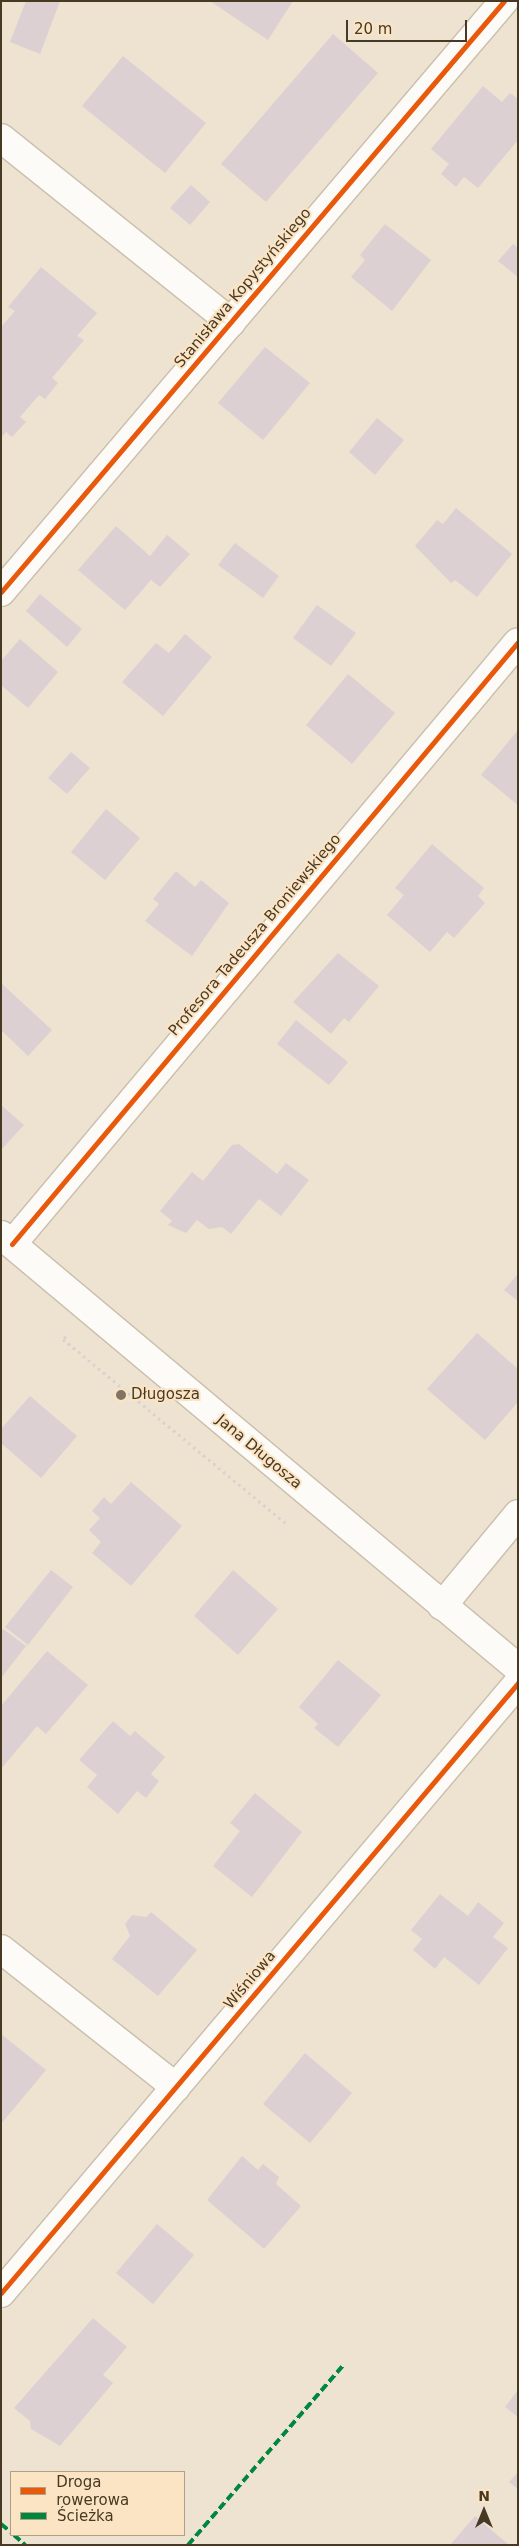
<!DOCTYPE html>
<meta charset="utf-8">
<style>
body{margin:0}
#map{position:relative;width:519px;height:2546px;overflow:hidden;background:#eee2d1;font-family:"DejaVu Sans",sans-serif}
div>[style]{position:absolute}
.building>*{inset:0;background:#ddd0d3}
.path>*{height:3px;margin-top:-1.5px;transform-origin:0;background:repeating-linear-gradient(90deg,#d7d3ce 0 2.5px,transparent 0 6.5px)}
.roads{filter:drop-shadow(1px 0 #cabeac) drop-shadow(-1px 0 #cabeac) drop-shadow(0 1px #cabeac) drop-shadow(0 -1px #cabeac)}
.minor>*{height:28px;margin:-14px;padding:0 14px;transform-origin:14px;border-radius:14px;background:#fcfbf8}
.quiet>*{height:4px;margin-top:-2px;transform-origin:0;background:repeating-linear-gradient(90deg,#00873e 0 8px,transparent 0 12px)}
.cycleway>*{height:5px;margin:-2.5px;padding:0 2.5px;transform-origin:2.5px;border-radius:2.5px;background:#e8590c}
.dots>*{width:14px;height:14px;translate:-50% -50%;box-sizing:border-box;border:2px solid #fbe4c4;border-radius:50%}
span{translate:-50% -50%;white-space:nowrap;text-align:center;line-height:1.15;-webkit-text-stroke:4px #fbe4c4;paint-order:stroke}
.street-label{font-size:15px;color:#483923}
.poi-label{font-size:15px;color:#483923}
.left{translate:0 -50%;text-align:left}
.frame{position:absolute;inset:0;border:2px solid #483923;pointer-events:none}
.legend{position:absolute;left:10px;top:2471px;width:175px;height:65px;box-sizing:border-box;background:#fbe4c4;border:1px solid #b3a084;margin:0;padding:6px 9px;list-style:none;font-size:15px;color:#483923}
.legend li{display:flex;align-items:center;gap:10px;height:25px}
.legend b{width:25px;border:1px solid #b3a084}
.north{position:absolute;left:459px;top:2486px;width:50px;height:50px;-webkit-text-stroke:4px #fbe4c4;paint-order:stroke;rotate:0deg;font-size:14px;font-weight:700;line-height:20px;text-align:center;color:#483923}
.north::after{content:'';display:block;margin:auto;width:18px;height:22px;background:#483923;clip-path:polygon(50% 0,100% 100%,50% 72%,0 100%)}
.scale{position:absolute;left:346px;top:20px;width:121px;height:22px;box-sizing:border-box;border:2px solid #483923;border-top:0;padding-left:6px;font-size:15px;line-height:18px;white-space:nowrap;color:#483923;-webkit-text-stroke:4px #fbe4c4;paint-order:stroke}
</style>
<div id="map">
<div class="building">
<div style="clip-path:polygon(26px 1px,60px 1px,40px 54px,10px 42px)"></div>
<div style="clip-path:polygon(210px 1px,293px 1px,268px 40px)"></div>
<div style="clip-path:polygon(333px 34px,378px 73px,266px 202px,221px 164px)"></div>
<div style="clip-path:polygon(123px 56px,206px 123px,165px 173px,82px 106px)"></div>
<div style="clip-path:polygon(483px 86px,502px 102px,510px 93px,518px 99px,518px 140px,478px 188px,464px 177px,456px 187px,441px 174px,449px 164px,431px 149px)"></div>
<div style="clip-path:polygon(191px 185px,210px 202px,190px 225px,170px 208px)"></div>
<div style="clip-path:polygon(385px 224px,431px 260px,392px 311px,351px 277px,365px 260px,360px 255px)"></div>
<div style="clip-path:polygon(513px 244px,518px 248px,518px 277px,498px 261px)"></div>
<div style="clip-path:polygon(41px 267px,97px 313px,77px 336px,84px 340px,52px 378px,58px 383px,45px 399px,39px 395px,20px 417px,26px 422px,12px 437px,6px 432px,1px 438px,1px 327px,15px 311px,8px 307px)"></div>
<div style="clip-path:polygon(265px 347px,310px 383px,263px 440px,218px 403px)"></div>
<div style="clip-path:polygon(377px 418px,404px 440px,375px 475px,349px 452px)"></div>
<div style="clip-path:polygon(456px 508px,512px 554px,477px 597px,455px 580px,451px 583px,415px 546px,437px 520px,443px 524px)"></div>
<div style="clip-path:polygon(116px 526px,150px 556px,167px 535px,190px 554px,160px 587px,151px 580px,125px 610px,78px 570px)"></div>
<div style="clip-path:polygon(235px 543px,279px 576px,263px 598px,218px 565px)"></div>
<div style="clip-path:polygon(40px 594px,82px 629px,67px 647px,26px 611px)"></div>
<div style="clip-path:polygon(317px 605px,356px 633px,331px 666px,293px 638px)"></div>
<div style="clip-path:polygon(185px 634px,212px 657px,163px 716px,122px 682px,156px 643px,169px 653px)"></div>
<div style="clip-path:polygon(20px 639px,58px 672px,28px 708px,1px 685px,1px 661px)"></div>
<div style="clip-path:polygon(348px 674px,395px 713px,352px 764px,306px 725px)"></div>
<div style="clip-path:polygon(518px 730px,518px 805px,481px 775px)"></div>
<div style="clip-path:polygon(71px 752px,90px 768px,67px 794px,48px 778px)"></div>
<div style="clip-path:polygon(106px 809px,140px 838px,105px 880px,71px 852px)"></div>
<div style="clip-path:polygon(432px 844px,484px 888px,478px 896px,485px 903px,454px 938px,447px 932px,430px 952px,387px 915px,404px 895px,395px 888px)"></div>
<div style="clip-path:polygon(176px 871px,195px 887px,201px 880px,229px 903px,192px 956px,145px 921px,159px 904px,153px 899px)"></div>
<div style="clip-path:polygon(338px 953px,379px 986px,349px 1022px,344px 1018px,331px 1034px,293px 1002px)"></div>
<div style="clip-path:polygon(1px 983px,52px 1030px,28px 1056px,1px 1030px)"></div>
<div style="clip-path:polygon(296px 1020px,348px 1062px,329px 1085px,277px 1044px)"></div>
<div style="clip-path:polygon(1px 1105px,24px 1125px,1px 1150px)"></div>
<div style="clip-path:polygon(239px 1144px,277px 1174px,286px 1163px,309px 1180px,281px 1216px,259px 1199px,231px 1234px,222px 1227px,209px 1229px,197px 1220px,186px 1233px,168px 1225px,172px 1221px,160px 1211px,192px 1172px,203px 1181px,232px 1145px)"></div>
<div style="clip-path:polygon(518px 1274px,518px 1301px,504px 1290px)"></div>
<div style="clip-path:polygon(477px 1333px,518px 1369px,518px 1402px,485px 1440px,427px 1389px)"></div>
<div style="clip-path:polygon(30px 1396px,77px 1436px,41px 1478px,1px 1443px,1px 1429px)"></div>
<div style="clip-path:polygon(131px 1482px,182px 1526px,131px 1586px,92px 1553px,101px 1542px,89px 1530px,100px 1518px,92px 1511px,104px 1497px,111px 1504px)"></div>
<div style="clip-path:polygon(51px 1570px,73px 1587px,28px 1645px,5px 1627px)"></div>
<div style="clip-path:polygon(233px 1570px,278px 1609px,238px 1655px,194px 1616px)"></div>
<div style="clip-path:polygon(3px 1629px,26px 1646px,1px 1678px,1px 1631px)"></div>
<div style="clip-path:polygon(47px 1651px,88px 1685px,46px 1734px,37px 1726px,1px 1769px,1px 1706px)"></div>
<div style="clip-path:polygon(338px 1660px,381px 1695px,338px 1747px,314px 1728px,318px 1724px,299px 1707px)"></div>
<div style="clip-path:polygon(113px 1721px,130px 1736px,135px 1731px,165px 1757px,151px 1774px,159px 1781px,146px 1798px,137px 1791px,118px 1814px,87px 1787px,97px 1775px,79px 1760px)"></div>
<div style="clip-path:polygon(255px 1793px,302px 1832px,252px 1897px,213px 1866px,240px 1831px,230px 1823px)"></div>
<div style="clip-path:polygon(440px 1894px,468px 1916px,478px 1902px,504px 1923px,493px 1937px,508px 1948px,479px 1985px,444px 1957px,435px 1969px,413px 1950px,422px 1939px,411px 1930px)"></div>
<div style="clip-path:polygon(151px 1912px,197px 1950px,158px 1996px,112px 1959px,130px 1936px,125px 1924px,132px 1915px,146px 1917px)"></div>
<div style="clip-path:polygon(1px 2034px,46px 2070px,1px 2124px)"></div>
<div style="clip-path:polygon(305px 2053px,352px 2093px,310px 2143px,263px 2104px)"></div>
<div style="clip-path:polygon(242px 2156px,258px 2170px,263px 2164px,279px 2177px,276px 2184px,301px 2206px,264px 2249px,207px 2200px)"></div>
<div style="clip-path:polygon(157px 2224px,194px 2255px,153px 2304px,116px 2273px)"></div>
<div style="clip-path:polygon(93px 2318px,127px 2347px,103px 2375px,113px 2383px,60px 2446px,31px 2429px,30px 2421px,14px 2408px)"></div>
<div style="clip-path:polygon(518px 2390px,518px 2417px,505px 2407px)"></div>
<div style="clip-path:polygon(518px 2472px,518px 2489px,509px 2482px)"></div>
<div style="clip-path:polygon(475px 2516px,509px 2545px,450px 2545px)"></div>
</div>
<div class="path">
<div style="left:66px;top:1336px;width:4px;rotate:135deg"></div>
<div style="left:63px;top:1339px;width:292px;rotate:39.6deg"></div>
</div>
<div class="roads">
<div class="minor">
<div style="left:1px;top:138px;width:295px;rotate:38.7deg"></div>
<div style="left:1px;top:592px;width:776px;rotate:-49.6deg"></div>
<div style="left:1px;top:1235px;width:674px;rotate:39.95deg"></div>
<div style="left:12px;top:1244px;width:786px;rotate:-49.95deg"></div>
<div style="left:442px;top:1606px;width:119px;rotate:-50.4deg"></div>
<div style="left:1px;top:1949px;width:223px;rotate:38.3deg"></div>
<div style="left:1px;top:2293px;width:800px;rotate:-49.72deg"></div>
</div>
</div>
<div class="quiet">
<div style="left:1px;top:2524px;width:13px;rotate:39deg"></div>
<div style="left:14px;top:2535px;width:15px;rotate:42deg"></div>
<div style="left:188px;top:2545px;width:239px;rotate:-49.2deg"></div>
</div>
<div class="cycleway">
<div style="left:1px;top:592px;width:776px;rotate:-49.6deg"></div>
<div style="left:12px;top:1244px;width:786px;rotate:-49.95deg"></div>
<div style="left:1px;top:2293px;width:800px;rotate:-49.72deg"></div>
</div>
<div class="dots">
<div style="left:121px;top:1395px;background:#827460"></div>
</div>
<div class="street-label">
<span style="left:243px;top:288px;rotate:-50deg">Stanisława Kopystyńskiego</span>
<span style="left:255px;top:935px;rotate:-50deg">Profesora Tadeusza Broniewskiego</span>
<span style="left:259px;top:1452px;rotate:40deg">Jana Długosza</span>
<span style="left:250px;top:1980px;rotate:-50deg">Wiśniowa</span>
</div>
<div class="poi-label">
<span class="left" style="left:131px;top:1395px">Długosza</span>
</div>
<div class="frame"></div>
<ul class="legend">
<li><b style="height:6px;background:#e8590c"></b>Droga rowerowa</li>
<li><b style="height:6px;background:#00873e"></b>Ścieżka</li>
</ul>
<div class="north">N</div>
<div class="scale">20 m</div>
</div>
